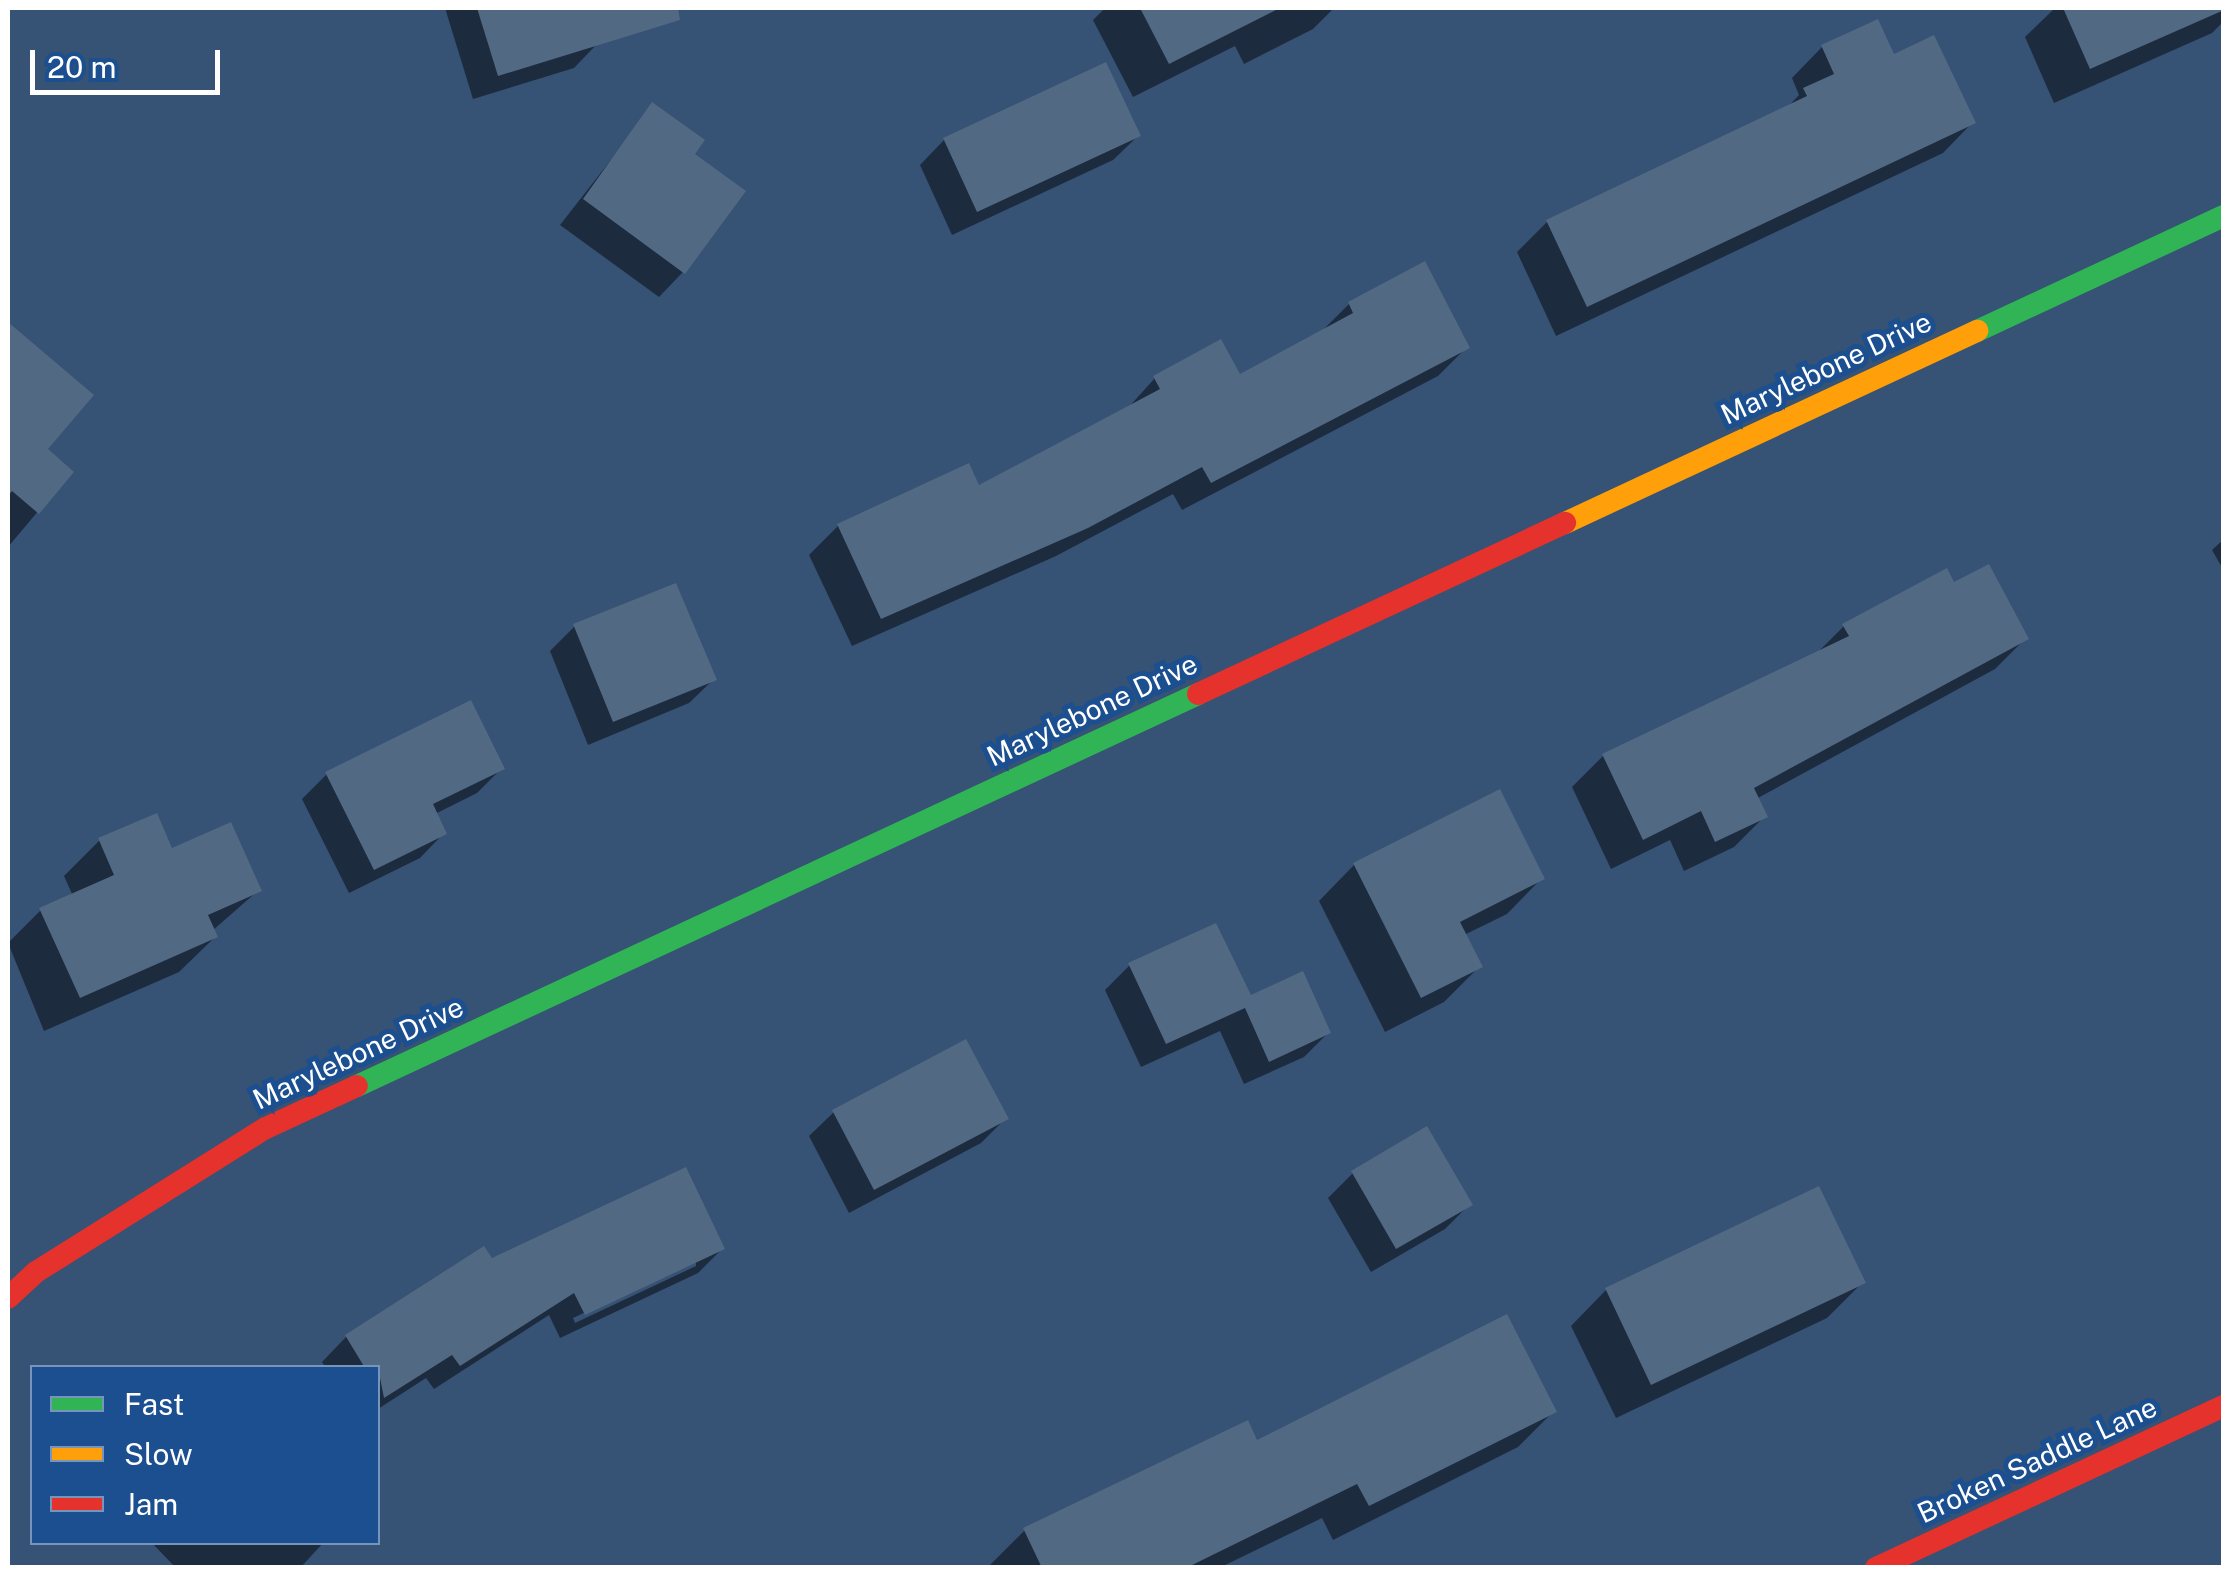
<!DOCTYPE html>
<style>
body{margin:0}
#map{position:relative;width:2231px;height:1575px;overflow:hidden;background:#365274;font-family:"Public Sans",sans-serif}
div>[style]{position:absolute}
.shadow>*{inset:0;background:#0007}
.building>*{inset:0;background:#526984}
.fast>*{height:22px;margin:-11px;padding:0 11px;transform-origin:11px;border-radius:11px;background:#30b455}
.slow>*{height:22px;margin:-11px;padding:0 11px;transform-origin:11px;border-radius:11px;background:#ff9f0a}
.jam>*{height:22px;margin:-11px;padding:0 11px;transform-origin:11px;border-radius:11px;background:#e5322d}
span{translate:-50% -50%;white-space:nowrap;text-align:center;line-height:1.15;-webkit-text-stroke:10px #1b4f8f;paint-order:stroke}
.street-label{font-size:28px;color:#fff}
.frame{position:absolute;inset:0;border:10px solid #fff;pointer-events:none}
.legend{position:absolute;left:30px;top:1365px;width:350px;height:180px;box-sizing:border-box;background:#1b4f8f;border:2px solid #7695bc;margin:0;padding:12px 18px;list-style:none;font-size:30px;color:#fff}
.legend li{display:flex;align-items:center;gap:20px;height:50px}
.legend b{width:50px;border:2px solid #7695bc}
.scale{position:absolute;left:30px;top:50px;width:190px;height:45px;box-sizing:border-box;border:5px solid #fff;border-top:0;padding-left:12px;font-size:30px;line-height:35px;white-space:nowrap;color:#fff;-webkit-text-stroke:8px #1b4f8f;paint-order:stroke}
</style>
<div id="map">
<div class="shadow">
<div style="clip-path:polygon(445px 8px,587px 8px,598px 43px,574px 68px,473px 99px)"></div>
<div style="clip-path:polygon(1105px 8px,1334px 8px,1313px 29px,1244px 64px,1235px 46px,1133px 97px,1093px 20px)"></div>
<div style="clip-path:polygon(2055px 8px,2224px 8px,2224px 21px,2212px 33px,2054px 103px,2025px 37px)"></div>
<div style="clip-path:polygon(1822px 47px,1893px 57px,1973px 122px,1943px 153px,1556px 336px,1517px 252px,1547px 222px,1786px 109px,1799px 95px,1792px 78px)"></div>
<div style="clip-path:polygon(653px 106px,692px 154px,683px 272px,659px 297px,560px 225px)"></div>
<div style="clip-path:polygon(1138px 136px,1113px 160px,952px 235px,920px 165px,944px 140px)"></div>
<div style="clip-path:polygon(1349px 304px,1467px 347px,1438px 376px,1182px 510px,1173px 494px,1056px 556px,852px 646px,809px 555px,838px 526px,978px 488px,1127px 409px,1155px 378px,1239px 377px,1319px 334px)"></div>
<div style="clip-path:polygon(28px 343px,44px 449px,71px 472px,8px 547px,8px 364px)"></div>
<div style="clip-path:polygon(2224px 539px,2224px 571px,2212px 550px)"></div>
<div style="clip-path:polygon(1953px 585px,2026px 638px,1995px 669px,1756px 799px,1765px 816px,1734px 847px,1684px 871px,1670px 840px,1611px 869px,1572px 787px,1603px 756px,1815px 655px,1844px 626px)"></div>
<div style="clip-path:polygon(575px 626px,714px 679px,689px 703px,588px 745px,550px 651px)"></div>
<div style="clip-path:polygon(502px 768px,477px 793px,435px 814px,444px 833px,420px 858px,349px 893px,302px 799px,327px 774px)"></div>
<div style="clip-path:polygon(1499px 792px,1542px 878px,1507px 914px,1464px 935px,1480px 966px,1444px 1002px,1385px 1032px,1319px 901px,1354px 865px)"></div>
<div style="clip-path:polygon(100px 840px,171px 851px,259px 890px,212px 931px,215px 937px,179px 972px,44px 1031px,8px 943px,41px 910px,73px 896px,64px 876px)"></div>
<div style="clip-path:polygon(1130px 965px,1249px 999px,1328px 1033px,1304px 1057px,1244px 1084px,1220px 1031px,1141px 1067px,1105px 990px)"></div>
<div style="clip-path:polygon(834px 1112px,1006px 1118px,981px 1143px,849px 1213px,809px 1136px)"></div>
<div style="clip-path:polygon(1353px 1173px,1470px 1204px,1445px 1229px,1371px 1272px,1328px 1198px)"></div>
<div style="clip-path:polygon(1818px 1190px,1863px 1282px,1827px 1318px,1616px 1418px,1571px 1326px,1606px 1290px)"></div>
<div style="clip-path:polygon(evenodd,722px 1249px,698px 1273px,560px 1338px,549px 1315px,434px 1389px,426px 1378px,378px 1409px,378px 1368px,326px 1368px,322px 1362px,346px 1337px,722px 1249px,696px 1260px,696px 1266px,575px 1323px,573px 1318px,696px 1260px)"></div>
<div style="clip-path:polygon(1554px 1411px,1518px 1447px,1333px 1540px,1322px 1518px,1219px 1568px,989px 1566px,1025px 1530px,1256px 1443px)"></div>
<div style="clip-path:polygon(151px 1542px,324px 1542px,300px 1568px,176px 1568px)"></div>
</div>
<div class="building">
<div style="clip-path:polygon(477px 8px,678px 8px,680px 20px,498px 76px)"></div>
<div style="clip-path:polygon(1140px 8px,1280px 8px,1169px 64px)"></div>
<div style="clip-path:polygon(2063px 8px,2224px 8px,2224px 10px,2090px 69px)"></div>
<div style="clip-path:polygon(1878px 19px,1894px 54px,1934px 35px,1976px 123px,1587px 307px,1546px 220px,1807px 96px,1803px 88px,1834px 74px,1821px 45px)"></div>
<div style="clip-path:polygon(1106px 62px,1141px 136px,977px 212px,943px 138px)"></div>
<div style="clip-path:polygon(652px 102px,705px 140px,695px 154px,746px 191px,685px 274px,583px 199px)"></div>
<div style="clip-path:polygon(1425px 261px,1470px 348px,1211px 483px,1202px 467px,1088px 528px,881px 619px,837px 524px,969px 463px,979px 485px,1160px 389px,1153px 376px,1221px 339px,1240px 374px,1353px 313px,1348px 302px)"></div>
<div style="clip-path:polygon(8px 322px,94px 395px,48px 449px,74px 472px,39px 514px,12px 491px,8px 496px)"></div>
<div style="clip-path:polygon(1989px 564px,2029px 639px,1754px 788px,1768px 817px,1715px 842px,1701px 811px,1643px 840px,1602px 754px,1849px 636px,1842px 624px,1947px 568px,1954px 582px)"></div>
<div style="clip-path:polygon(676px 583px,717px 680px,613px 722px,573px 624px)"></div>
<div style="clip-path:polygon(471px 700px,505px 769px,433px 804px,447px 834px,374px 870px,325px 772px)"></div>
<div style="clip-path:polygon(1500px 789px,1545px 879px,1460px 922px,1483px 967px,1421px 998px,1353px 863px)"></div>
<div style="clip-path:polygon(157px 813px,172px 848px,231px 822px,262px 891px,208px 915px,218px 937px,80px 998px,39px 908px,114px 875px,98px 838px)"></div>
<div style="clip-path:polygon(1216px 923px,1251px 995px,1303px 971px,1331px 1033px,1269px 1062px,1245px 1008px,1166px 1044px,1128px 963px)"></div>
<div style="clip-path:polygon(966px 1039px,1009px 1119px,874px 1190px,832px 1110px)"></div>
<div style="clip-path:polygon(1427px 1126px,1473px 1205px,1396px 1249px,1351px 1171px)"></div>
<div style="clip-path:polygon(686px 1167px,725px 1249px,585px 1315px,574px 1293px,460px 1366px,452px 1355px,384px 1398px,378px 1368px,365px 1368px,345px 1335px,484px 1246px,492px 1258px)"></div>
<div style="clip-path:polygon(1819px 1186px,1866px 1283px,1651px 1385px,1605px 1288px)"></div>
<div style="clip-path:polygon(1507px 1314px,1557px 1412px,1369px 1506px,1357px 1484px,1186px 1568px,1042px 1568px,1023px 1528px,1248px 1420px,1257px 1440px)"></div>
</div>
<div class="fast">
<div style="left:1977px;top:331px;width:272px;rotate:-25deg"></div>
<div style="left:357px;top:1086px;width:928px;rotate:-24.99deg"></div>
</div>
<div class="slow">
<div style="left:1565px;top:523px;width:455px;rotate:-25deg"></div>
</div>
<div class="jam">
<div style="left:1198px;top:694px;width:405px;rotate:-25deg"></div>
<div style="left:8px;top:1298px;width:38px;rotate:-43deg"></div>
<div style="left:36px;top:1272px;width:271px;rotate:-32.1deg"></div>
<div style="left:266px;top:1128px;width:100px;rotate:-24.8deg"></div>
<div style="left:1876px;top:1568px;width:384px;rotate:-25deg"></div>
</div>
<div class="street-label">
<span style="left:1826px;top:368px;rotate:-25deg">Marylebone Drive</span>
<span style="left:1092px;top:710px;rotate:-25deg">Marylebone Drive</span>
<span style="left:358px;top:1053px;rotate:-25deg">Marylebone Drive</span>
<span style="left:2037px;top:1460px;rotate:-25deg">Broken Saddle Lane</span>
</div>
<div class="frame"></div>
<ul class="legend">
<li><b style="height:12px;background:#30b455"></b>Fast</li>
<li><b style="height:12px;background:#ff9f0a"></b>Slow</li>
<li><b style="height:12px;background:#e5322d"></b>Jam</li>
</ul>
<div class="scale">20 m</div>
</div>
